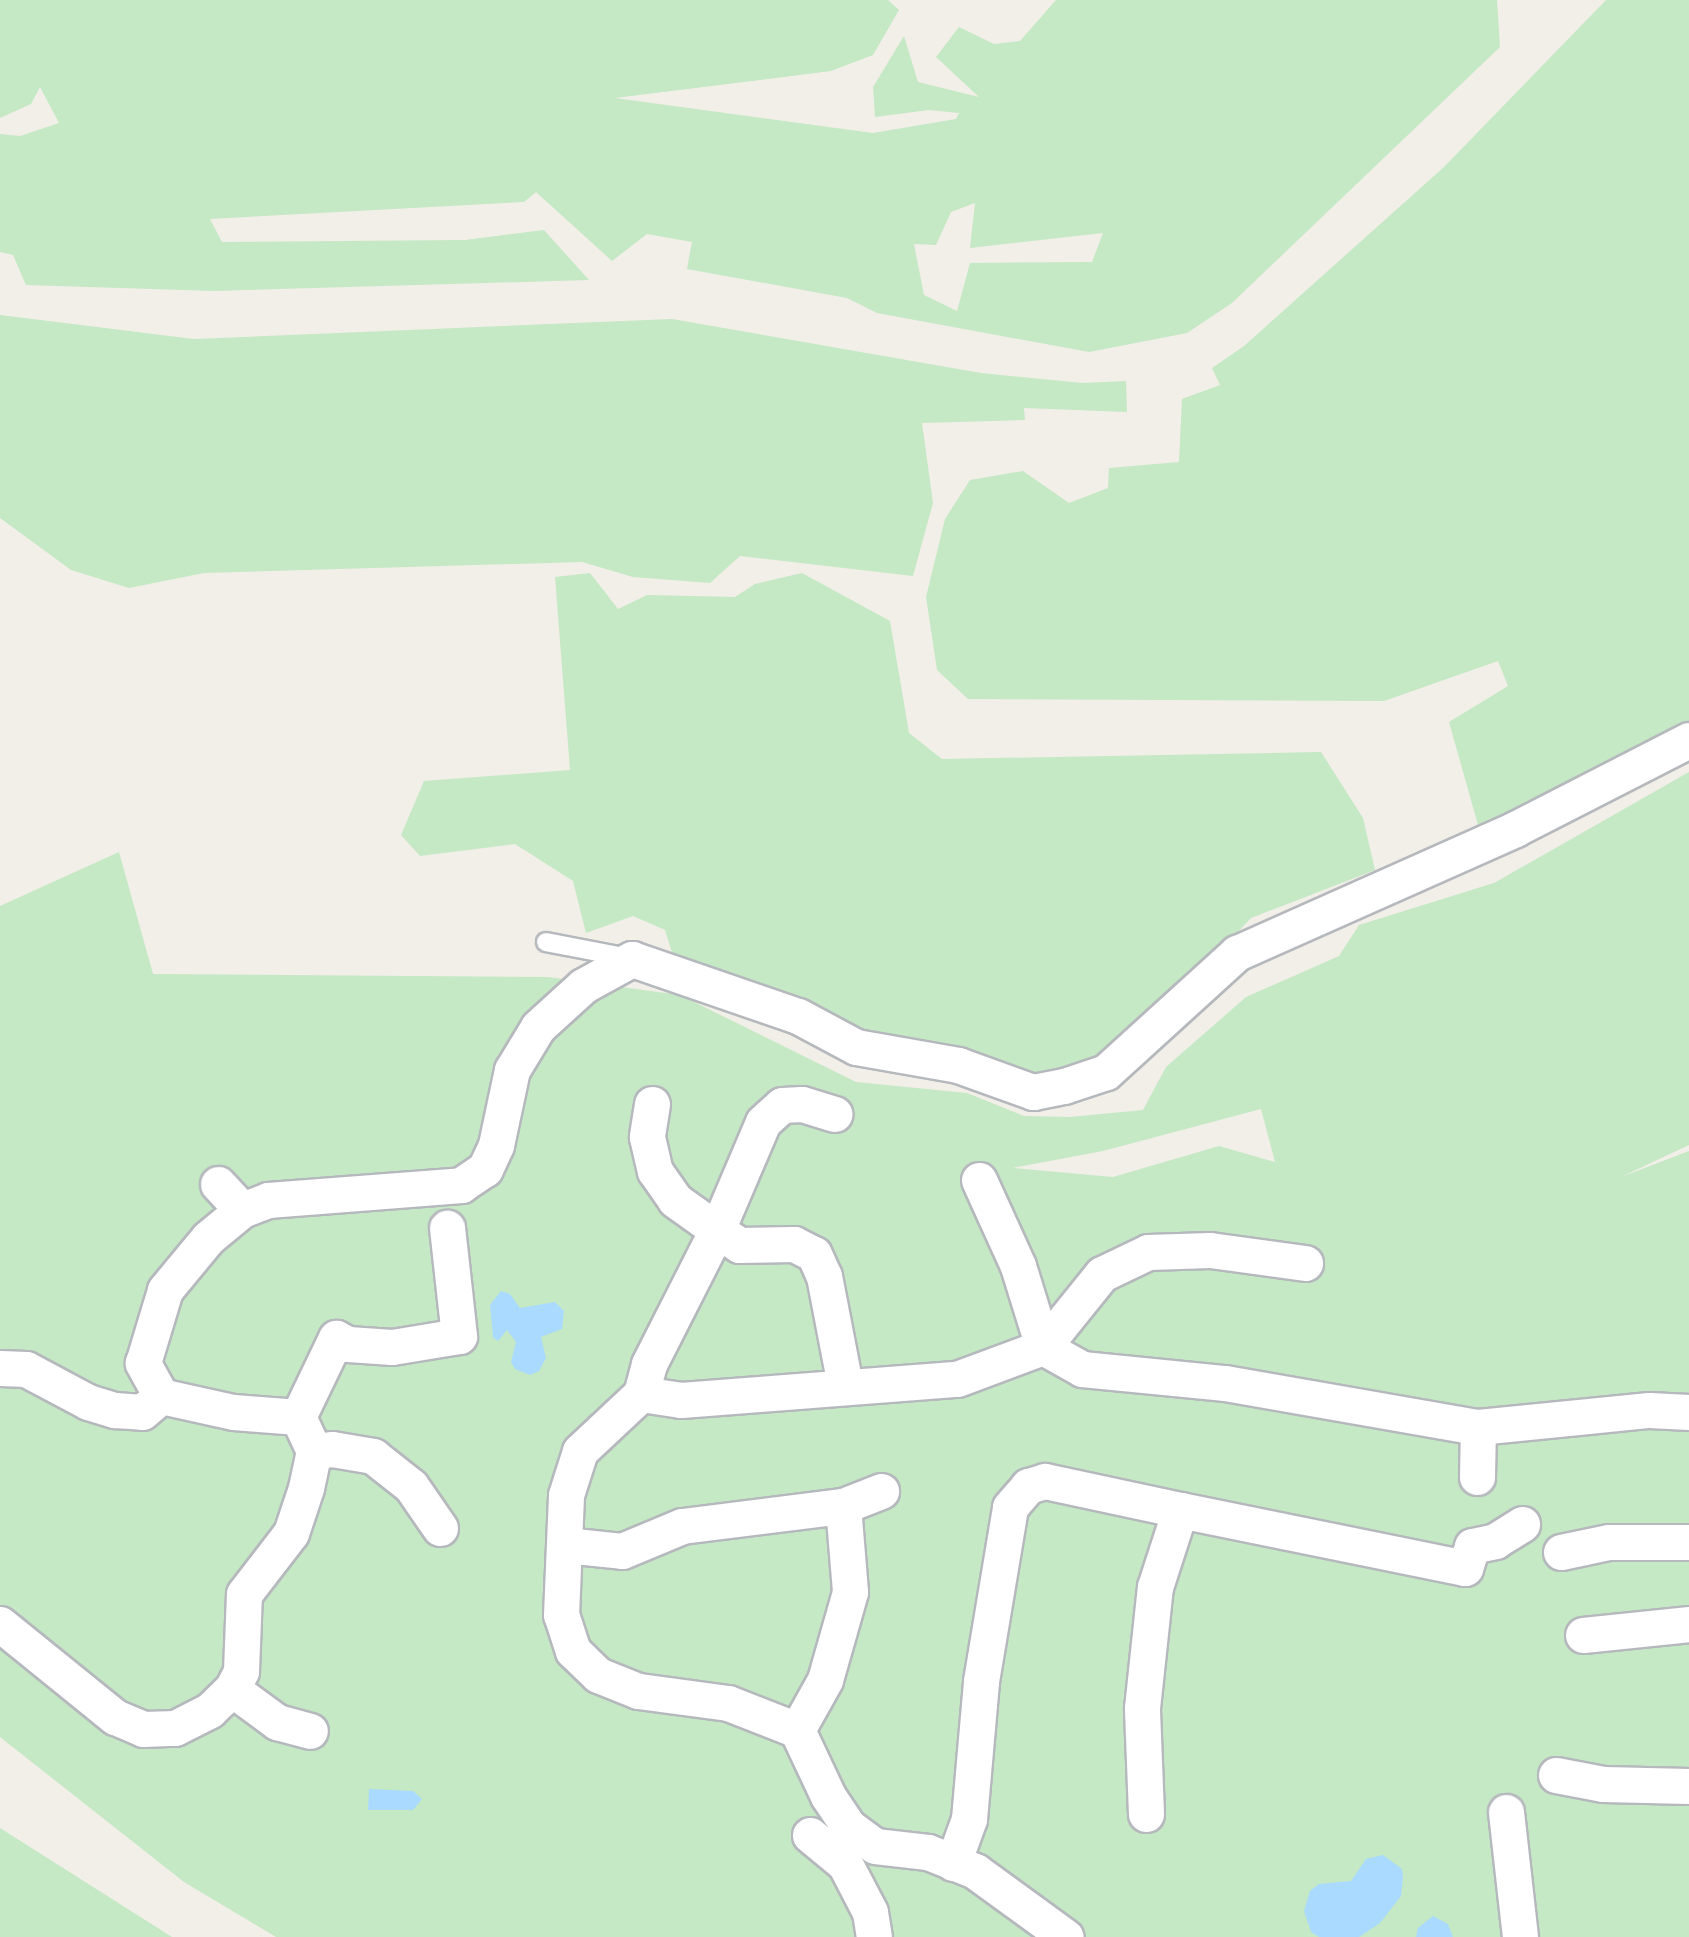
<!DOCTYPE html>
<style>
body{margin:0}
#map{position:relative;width:1689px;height:1937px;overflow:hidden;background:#f1efe8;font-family:"Space Grotesk",sans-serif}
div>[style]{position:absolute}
.green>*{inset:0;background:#c5e8c5}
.water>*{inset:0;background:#aadaff}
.roads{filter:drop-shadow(2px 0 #b5b8bc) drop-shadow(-2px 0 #b5b8bc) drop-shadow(0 2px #b5b8bc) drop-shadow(0 -2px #b5b8bc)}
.service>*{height:18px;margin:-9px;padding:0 9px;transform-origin:9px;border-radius:9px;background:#fff}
.minor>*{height:35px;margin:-17.5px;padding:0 17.5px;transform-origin:17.5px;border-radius:17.5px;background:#fff}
span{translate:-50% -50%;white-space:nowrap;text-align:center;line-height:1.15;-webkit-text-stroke:5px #fff;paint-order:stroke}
</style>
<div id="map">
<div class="green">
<div style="clip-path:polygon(evenodd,0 0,888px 0,899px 10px,873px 55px,831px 71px,615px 98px,873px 133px,956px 119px,959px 113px,929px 110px,875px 117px,873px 87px,904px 36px,918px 82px,979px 97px,936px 57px,959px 27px,994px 44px,1020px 41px,1056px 0,1497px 0,1500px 47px,1232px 303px,1187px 333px,1089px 352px,877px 313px,847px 298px,687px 269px,692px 242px,647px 234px,612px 261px,536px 192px,524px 202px,210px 219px,222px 242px,465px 240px,544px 230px,589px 280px,214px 291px,26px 285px,13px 255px,0 252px,0 134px,20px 136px,59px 123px,40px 87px,31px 104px,0 118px,0 0,975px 203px,970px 248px,1103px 233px,1092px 262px,970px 263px,957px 311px,924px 295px,914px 244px,936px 245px,951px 212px,975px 203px)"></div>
<div style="clip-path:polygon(1606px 0,1689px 0,1689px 722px,1480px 832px,1449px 722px,1508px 686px,1498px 661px,1384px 701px,968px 699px,937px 670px,926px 597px,945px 519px,970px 480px,1023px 471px,1069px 503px,1108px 488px,1109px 468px,1179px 462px,1182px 399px,1220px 385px,1212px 368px,1244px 346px,1444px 167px)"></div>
<div style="clip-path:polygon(0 315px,194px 339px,672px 319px,981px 373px,1083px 383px,1126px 381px,1127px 412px,1024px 408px,1025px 420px,922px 423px,933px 503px,913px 576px,740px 556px,710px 583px,633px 577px,582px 562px,204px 573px,129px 588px,71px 570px,0 518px)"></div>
<div style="clip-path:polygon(590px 573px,618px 609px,647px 595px,735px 597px,755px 584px,802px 573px,890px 621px,909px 733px,942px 759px,1321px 752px,1363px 818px,1375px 870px,1251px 918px,1157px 1019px,1102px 1062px,1033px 1086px,861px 1042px,674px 959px,665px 930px,633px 916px,586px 933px,573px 881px,515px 844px,420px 856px,401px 835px,424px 781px,570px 770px,555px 577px)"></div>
<div style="clip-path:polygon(evenodd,1689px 772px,1689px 1145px,1621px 1177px,1689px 1151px,1689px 1937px,276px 1937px,184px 1882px,0 1737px,0 906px,119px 852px,153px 974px,548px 977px,680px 995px,856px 1082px,967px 1093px,1024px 1116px,1070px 1117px,1143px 1110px,1166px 1067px,1246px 997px,1339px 956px,1359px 925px,1494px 883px,1689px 772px,1261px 1109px,1275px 1162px,1219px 1146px,1113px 1177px,1012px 1168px,1103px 1151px,1261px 1109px)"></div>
<div style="clip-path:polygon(0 1828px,172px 1937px,0 1937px)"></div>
</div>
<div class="water">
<div style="clip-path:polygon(501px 1291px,510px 1294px,520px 1308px,555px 1302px,564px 1311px,562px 1329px,541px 1337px,546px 1358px,539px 1371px,530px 1375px,515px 1369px,511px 1362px,516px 1342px,507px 1330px,498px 1341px,493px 1337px,490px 1305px)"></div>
<div style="clip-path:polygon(369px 1789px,413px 1791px,422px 1799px,413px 1810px,368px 1810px)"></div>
<div style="clip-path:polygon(1383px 1855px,1402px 1869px,1403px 1878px,1401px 1896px,1380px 1923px,1359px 1937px,1319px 1937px,1311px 1932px,1304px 1911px,1310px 1891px,1319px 1884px,1351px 1881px,1366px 1859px)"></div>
<div style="clip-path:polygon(1433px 1916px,1448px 1924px,1453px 1937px,1416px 1937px,1418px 1928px)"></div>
</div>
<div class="roads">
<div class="service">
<div style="left:546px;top:942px;width:85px;rotate:10.9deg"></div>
</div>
<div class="minor">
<div style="left:652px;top:1104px;width:33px;rotate:99deg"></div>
<div style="left:647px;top:1137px;width:35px;rotate:77deg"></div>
<div style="left:655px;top:1171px;width:35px;rotate:55deg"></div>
<div style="left:675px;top:1200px;width:52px;rotate:35.5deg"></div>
<div style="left:717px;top:1230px;width:117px;rotate:-66.9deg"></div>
<div style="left:763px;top:1122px;width:25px;rotate:-42deg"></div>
<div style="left:782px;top:1105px;width:20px;rotate:-3deg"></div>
<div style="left:802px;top:1104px;width:34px;rotate:17deg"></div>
<div style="left:979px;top:1180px;width:94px;rotate:65.6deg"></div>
<div style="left:1018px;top:1266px;width:85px;rotate:72.8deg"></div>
<div style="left:1043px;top:1347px;width:45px;rotate:29.4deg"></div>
<div style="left:1082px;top:1369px;width:144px;rotate:5.6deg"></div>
<div style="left:1225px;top:1383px;width:257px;rotate:9.9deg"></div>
<div style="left:1478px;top:1427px;width:172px;rotate:-5.7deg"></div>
<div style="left:1649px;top:1410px;width:40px;rotate:2.9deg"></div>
<div style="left:218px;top:1184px;width:35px;rotate:47deg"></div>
<div style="left:0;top:1368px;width:26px;rotate:2deg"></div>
<div style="left:26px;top:1369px;width:70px;rotate:28deg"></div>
<div style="left:88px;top:1402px;width:28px;rotate:17deg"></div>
<div style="left:115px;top:1410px;width:27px;rotate:4deg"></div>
<div style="left:142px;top:1412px;width:25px;rotate:-40deg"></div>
<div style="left:641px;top:1394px;width:31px;rotate:-75deg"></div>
<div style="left:649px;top:1364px;width:150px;rotate:-63.1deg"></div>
<div style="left:717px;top:1230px;width:27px;rotate:34deg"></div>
<div style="left:739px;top:1245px;width:55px;rotate:-1deg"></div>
<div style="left:794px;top:1244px;width:22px;rotate:27deg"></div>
<div style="left:814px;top:1254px;width:24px;rotate:66deg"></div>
<div style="left:824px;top:1276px;width:111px;rotate:79.1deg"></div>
<div style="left:298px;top:1417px;width:65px;rotate:-175.6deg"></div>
<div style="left:233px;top:1412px;width:74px;rotate:-167.5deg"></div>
<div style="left:161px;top:1396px;width:38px;rotate:-119deg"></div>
<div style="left:143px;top:1363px;width:76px;rotate:-73.2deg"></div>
<div style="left:165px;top:1290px;width:67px;rotate:-50.4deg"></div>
<div style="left:208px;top:1238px;width:44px;rotate:-39.5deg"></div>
<div style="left:242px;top:1210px;width:28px;rotate:-21deg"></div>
<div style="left:268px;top:1200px;width:194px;rotate:-4.4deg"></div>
<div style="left:461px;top:1185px;width:29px;rotate:-34deg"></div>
<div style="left:485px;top:1169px;width:26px;rotate:-65deg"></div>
<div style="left:496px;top:1145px;width:77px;rotate:-78deg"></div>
<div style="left:512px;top:1070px;width:50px;rotate:-58.8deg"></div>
<div style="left:538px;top:1027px;width:61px;rotate:-42.3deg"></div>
<div style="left:583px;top:986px;width:56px;rotate:-28.9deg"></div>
<div style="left:632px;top:959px;width:176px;rotate:19deg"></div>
<div style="left:798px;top:1016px;width:66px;rotate:28.1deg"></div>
<div style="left:856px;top:1047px;width:104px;rotate:10deg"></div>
<div style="left:958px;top:1065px;width:80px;rotate:19.8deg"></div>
<div style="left:1033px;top:1092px;width:32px;rotate:-11deg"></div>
<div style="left:1064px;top:1086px;width:44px;rotate:-18.4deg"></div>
<div style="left:1106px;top:1072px;width:177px;rotate:-42.3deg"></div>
<div style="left:1237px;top:953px;width:304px;rotate:-24deg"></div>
<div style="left:1515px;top:829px;width:195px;rotate:-27.1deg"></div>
<div style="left:298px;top:1417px;width:88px;rotate:-64.3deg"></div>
<div style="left:336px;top:1338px;width:13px;rotate:27deg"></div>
<div style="left:348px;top:1344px;width:44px;rotate:3.9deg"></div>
<div style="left:392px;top:1347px;width:68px;rotate:-9.3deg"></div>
<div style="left:459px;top:1336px;width:109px;rotate:-96.3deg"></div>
<div style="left:314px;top:1451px;width:18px;rotate:-6deg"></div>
<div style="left:332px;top:1449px;width:42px;rotate:9.7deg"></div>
<div style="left:373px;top:1456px;width:48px;rotate:38.3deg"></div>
<div style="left:411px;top:1486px;width:51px;rotate:55.4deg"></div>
<div style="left:1477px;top:1477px;width:50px;rotate:-88.9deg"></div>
<div style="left:843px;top:1506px;width:86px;rotate:85.3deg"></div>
<div style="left:850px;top:1592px;width:91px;rotate:105.9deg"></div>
<div style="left:825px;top:1680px;width:57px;rotate:119.2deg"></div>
<div style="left:797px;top:1730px;width:73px;rotate:64.8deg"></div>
<div style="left:828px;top:1796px;width:37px;rotate:56deg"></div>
<div style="left:849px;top:1827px;width:32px;rotate:36deg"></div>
<div style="left:875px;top:1846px;width:53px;rotate:6.5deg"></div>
<div style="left:928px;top:1852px;width:51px;rotate:22deg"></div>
<div style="left:975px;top:1871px;width:112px;rotate:36deg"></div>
<div style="left:565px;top:1545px;width:57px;rotate:6deg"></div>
<div style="left:622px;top:1551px;width:65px;rotate:-22.6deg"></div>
<div style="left:682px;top:1526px;width:162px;rotate:-7.1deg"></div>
<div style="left:843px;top:1506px;width:41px;rotate:-21.5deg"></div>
<div style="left:1561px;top:1552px;width:49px;rotate:-11.8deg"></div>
<div style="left:1609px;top:1542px;width:80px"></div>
<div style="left:0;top:1624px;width:148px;rotate:39deg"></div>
<div style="left:115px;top:1717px;width:30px;rotate:23deg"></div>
<div style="left:143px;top:1729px;width:32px;rotate:-2deg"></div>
<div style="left:175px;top:1728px;width:39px;rotate:-27deg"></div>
<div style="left:210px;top:1710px;width:30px;rotate:-44deg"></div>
<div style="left:232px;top:1689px;width:20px;rotate:-63deg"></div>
<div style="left:241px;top:1671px;width:77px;rotate:-87.8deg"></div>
<div style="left:244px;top:1594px;width:77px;rotate:-52.4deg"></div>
<div style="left:291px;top:1533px;width:47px;rotate:-71.6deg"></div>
<div style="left:306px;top:1488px;width:38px;rotate:-78deg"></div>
<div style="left:314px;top:1451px;width:38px;rotate:-115deg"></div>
<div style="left:1583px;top:1635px;width:107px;rotate:-5.9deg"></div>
<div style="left:232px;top:1689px;width:56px;rotate:36.3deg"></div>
<div style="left:277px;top:1722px;width:34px;rotate:15deg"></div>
<div style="left:797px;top:1730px;width:74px;rotate:-158.6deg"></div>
<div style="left:728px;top:1703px;width:91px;rotate:-172.4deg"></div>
<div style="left:638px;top:1691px;width:43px;rotate:-158.2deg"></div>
<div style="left:598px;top:1675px;width:35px;rotate:-136deg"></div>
<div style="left:573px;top:1651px;width:38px;rotate:-108deg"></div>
<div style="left:561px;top:1615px;width:120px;rotate:-87.6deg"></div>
<div style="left:566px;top:1495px;width:46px;rotate:-72.3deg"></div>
<div style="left:580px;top:1451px;width:83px;rotate:-43.1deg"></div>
<div style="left:641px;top:1394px;width:40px;rotate:8.5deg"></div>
<div style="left:681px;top:1400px;width:277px;rotate:-4.4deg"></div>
<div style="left:957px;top:1379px;width:92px;rotate:-20.4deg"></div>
<div style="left:1043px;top:1347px;width:94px;rotate:-51.1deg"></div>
<div style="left:1102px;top:1274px;width:51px;rotate:-25.6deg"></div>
<div style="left:1148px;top:1252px;width:62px;rotate:-1.8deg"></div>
<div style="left:1210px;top:1250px;width:96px;rotate:7.8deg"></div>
<div style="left:1556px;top:1775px;width:48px;rotate:10.8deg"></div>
<div style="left:1603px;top:1784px;width:86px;rotate:1.3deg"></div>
<div style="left:1506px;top:1812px;width:126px;rotate:83.6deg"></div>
<div style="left:1146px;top:1814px;width:106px;rotate:-92.2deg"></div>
<div style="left:1142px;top:1708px;width:122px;rotate:-83.9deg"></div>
<div style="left:1155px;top:1587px;width:81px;rotate:-72deg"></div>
<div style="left:1180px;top:1510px;width:291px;rotate:11.5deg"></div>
<div style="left:1465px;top:1568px;width:23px;rotate:-72deg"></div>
<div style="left:1472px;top:1546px;width:24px;rotate:-12deg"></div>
<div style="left:1495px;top:1541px;width:32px;rotate:-32deg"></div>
<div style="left:810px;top:1835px;width:45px;rotate:39.6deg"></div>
<div style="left:845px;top:1864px;width:54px;rotate:62.5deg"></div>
<div style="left:870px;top:1912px;width:25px;rotate:81deg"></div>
<div style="left:953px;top:1863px;width:47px;rotate:-70deg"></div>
<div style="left:969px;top:1819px;width:139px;rotate:-85deg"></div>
<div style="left:981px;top:1681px;width:176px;rotate:-80.5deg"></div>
<div style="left:1010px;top:1507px;width:28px;rotate:-49deg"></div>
<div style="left:1028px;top:1486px;width:18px;rotate:-16deg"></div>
<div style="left:1045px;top:1481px;width:138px;rotate:12.1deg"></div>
</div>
</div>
</div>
